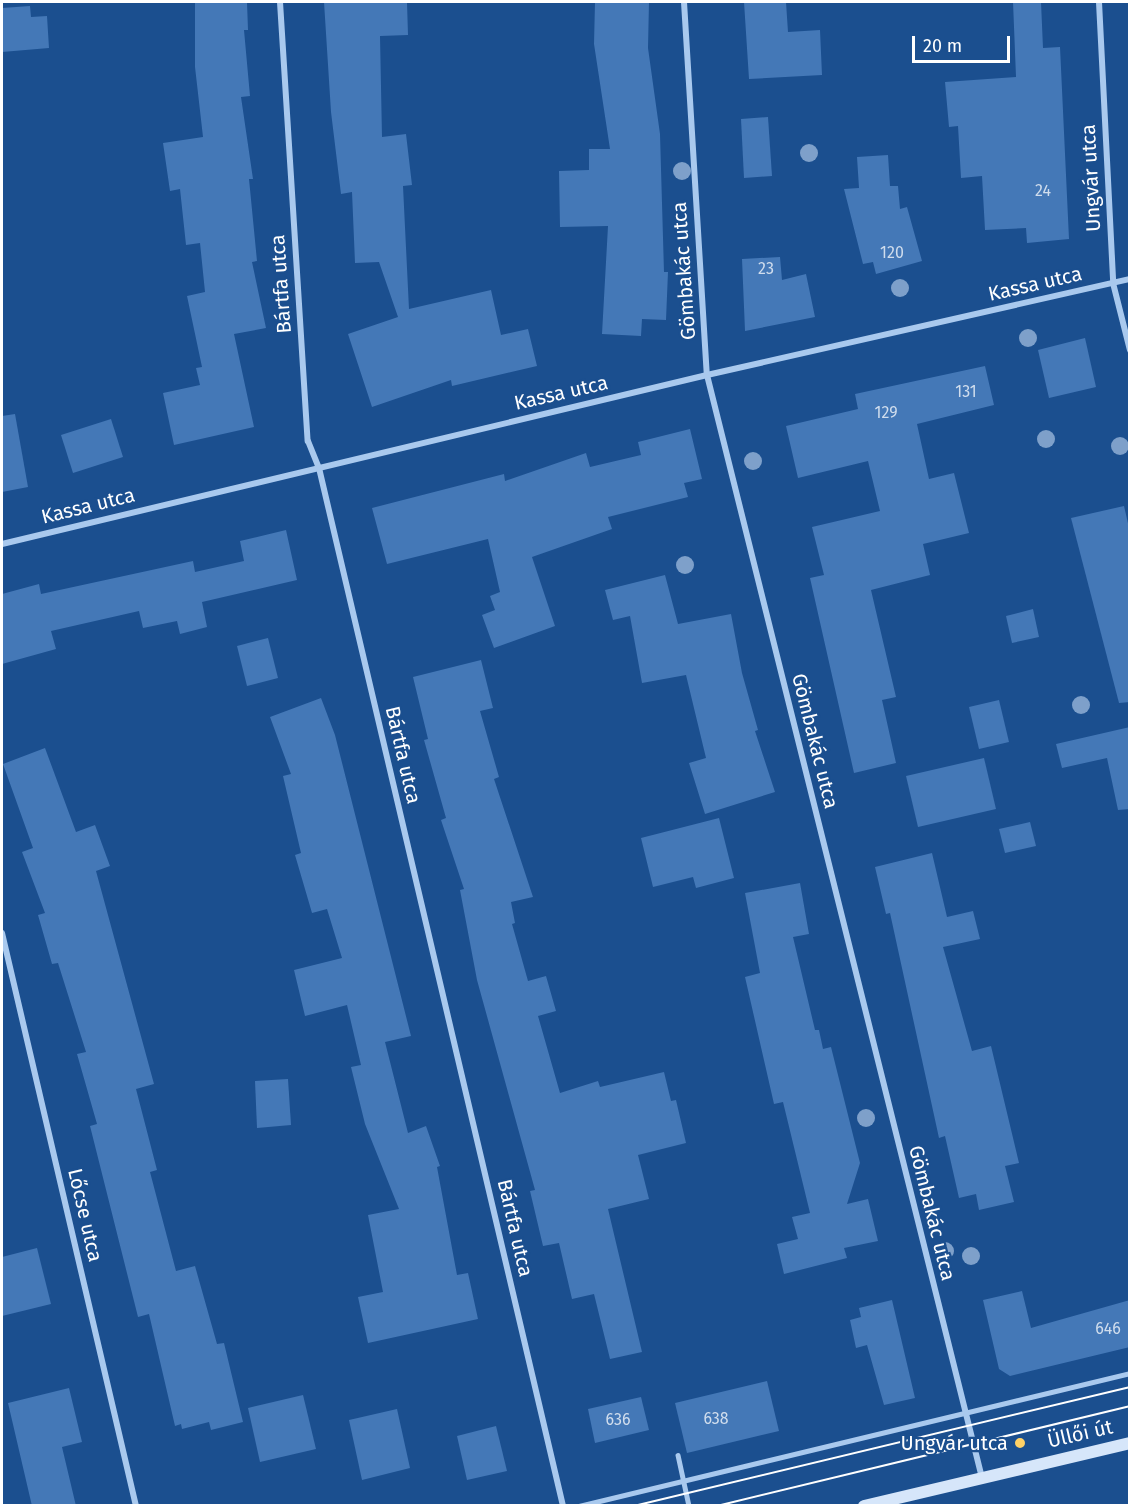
<!DOCTYPE html>
<meta charset="utf-8">
<style>
body{margin:0}
#map{position:relative;width:1131px;height:1507px;overflow:hidden;background:#1b4f8f;font-family:"Fira Sans",sans-serif}
div>[style]{position:absolute}
.building>*{inset:0;background:#4478b7}
.service>*{height:4.5px;margin:-2.25px;padding:0 2.25px;transform-origin:2.25px;border-radius:2.25px;background:#a9c9ee}
.minor>*{height:6px;margin:-3px;padding:0 3px;transform-origin:3px;border-radius:3px;background:#a9c9ee}
.secondary>*{height:12px;margin:-6px;padding:0 6px;transform-origin:6px;border-radius:6px;background:#d6e6fa}
.tram>*{height:1.5px;margin:-0.75px;padding:0 0.75px;transform-origin:0.75px;border-radius:0.75px;background:#fff}
.trees>*{width:18px;height:18px;margin:-9px;border-radius:50%;background:#7ea0ca}
.dots>*{width:16px;height:16px;translate:-50% -50%;box-sizing:border-box;border:3px solid #1b4f8f;border-radius:50%}
span{translate:-50% -50%;white-space:nowrap;text-align:center;line-height:1.15;-webkit-text-stroke:4.5px #1b4f8f;paint-order:stroke}
.number-label{font-size:16px;color:#d0dded}
.number-label span{-webkit-text-stroke-width:0}
.street-label{font-size:20px;color:#fff}
.poi-label{font-size:20px;color:#fff}
.right{translate:-100% -50%;text-align:right}
.frame{position:absolute;inset:0;border:3px solid #fff;pointer-events:none}
.scale{position:absolute;left:912px;top:36px;width:98px;height:27px;box-sizing:border-box;border:3px solid #fff;border-top:0;padding-left:8px;font-size:18px;line-height:21px;white-space:nowrap;color:#fff;-webkit-text-stroke:4px #1b4f8f;paint-order:stroke}
</style>
<div id="map">
<div class="building">
<div style="clip-path:polygon(195px 2px,247px 2px,248px 30px,244px 30px,250px 96px,241px 97px,253px 179px,249px 179px,257px 261px,252px 262px,266px 328px,234px 334px,254px 427px,174px 445px,163px 393px,200px 385px,196px 368px,202px 367px,187px 296px,205px 292px,200px 243px,186px 245px,180px 189px,170px 191px,163px 143px,203px 137px,195px 67px)"></div>
<div style="clip-path:polygon(324px 2px,407px 2px,408px 35px,380px 36px,382px 137px,406px 134px,412px 185px,403px 186px,409px 309px,491px 290px,501px 335px,528px 329px,537px 366px,452px 386px,451px 380px,372px 407px,348px 334px,398px 317px,379px 262px,355px 263px,352px 192px,341px 194px,331px 112px)"></div>
<div style="clip-path:polygon(595px 2px,649px 2px,648px 48px,660px 134px,664px 272px,668px 272px,666px 320px,642px 319px,641px 336px,602px 334px,608px 226px,560px 227px,559px 171px,589px 170px,589px 149px,610px 149px,594px 44px)"></div>
<div style="clip-path:polygon(744px 2px,786px 2px,788px 32px,820px 30px,822px 75px,749px 79px)"></div>
<div style="clip-path:polygon(1013px 2px,1041px 2px,1043px 48px,1060px 47px,1069px 239px,1027px 243px,1026px 228px,985px 230px,982px 176px,961px 178px,958px 126px,949px 127px,945px 82px,1016px 77px)"></div>
<div style="clip-path:polygon(30px 6px,31px 17px,47px 16px,49px 48px,2px 52px,2px 8px)"></div>
<div style="clip-path:polygon(768px 117px,772px 176px,744px 178px,741px 119px)"></div>
<div style="clip-path:polygon(888px 155px,890px 186px,898px 186px,900px 209px,907px 207px,922px 261px,876px 274px,873px 262px,863px 264px,844px 189px,859px 188px,857px 157px)"></div>
<div style="clip-path:polygon(780px 257px,782px 280px,806px 274px,815px 317px,745px 331px,742px 259px)"></div>
<div style="clip-path:polygon(1085px 338px,1096px 387px,1049px 398px,1038px 350px)"></div>
<div style="clip-path:polygon(985px 366px,994px 405px,917px 424px,929px 479px,954px 473px,969px 533px,923px 544px,930px 575px,871px 590px,896px 697px,882px 700px,896px 763px,854px 773px,810px 578px,824px 575px,812px 527px,880px 511px,868px 461px,798px 478px,786px 426px,858px 409px,855px 394px)"></div>
<div style="clip-path:polygon(15px 414px,28px 487px,2px 492px,2px 416px)"></div>
<div style="clip-path:polygon(111px 419px,123px 457px,73px 473px,61px 435px)"></div>
<div style="clip-path:polygon(690px 429px,702px 479px,684px 483px,688px 497px,608px 517px,612px 529px,532px 557px,555px 626px,494px 648px,482px 615px,495px 610px,490px 596px,500px 592px,488px 539px,387px 564px,372px 508px,504px 474px,505px 481px,586px 453px,590px 467px,641px 455px,638px 442px)"></div>
<div style="clip-path:polygon(1124px 506px,1130px 532px,1130px 702px,1119px 703px,1071px 518px)"></div>
<div style="clip-path:polygon(286px 530px,297px 580px,202px 602px,207px 627px,180px 634px,177px 621px,143px 628px,139px 611px,51px 631px,56px 649px,2px 664px,2px 594px,39px 584px,41px 594px,193px 561px,195px 572px,244px 561px,240px 541px)"></div>
<div style="clip-path:polygon(665px 575px,678px 624px,731px 614px,742px 673px,758px 730px,755px 731px,775px 792px,705px 814px,689px 763px,706px 758px,686px 675px,642px 683px,630px 616px,613px 620px,605px 590px)"></div>
<div style="clip-path:polygon(1033px 609px,1039px 637px,1012px 643px,1006px 616px)"></div>
<div style="clip-path:polygon(268px 638px,278px 678px,247px 686px,237px 646px)"></div>
<div style="clip-path:polygon(481px 660px,493px 708px,480px 711px,499px 777px,494px 779px,533px 897px,511px 902px,515px 923px,512px 924px,528px 981px,546px 976px,556px 1011px,538px 1016px,560px 1093px,598px 1081px,600px 1087px,664px 1072px,671px 1101px,676px 1100px,686px 1143px,638px 1155px,649px 1199px,608px 1209px,642px 1352px,610px 1359px,594px 1294px,572px 1299px,559px 1243px,543px 1246px,530px 1191px,535px 1190px,477px 980px,460px 890px,464px 889px,441px 820px,446px 818px,424px 740px,428px 739px,413px 677px)"></div>
<div style="clip-path:polygon(321px 698px,335px 735px,411px 1036px,385px 1042px,408px 1133px,426px 1126px,440px 1166px,437px 1167px,457px 1275px,468px 1273px,478px 1319px,368px 1343px,358px 1297px,383px 1292px,368px 1215px,399px 1209px,365px 1124px,351px 1067px,361px 1065px,347px 1005px,305px 1016px,294px 970px,342px 958px,327px 909px,312px 913px,295px 855px,301px 853px,283px 776px,291px 774px,270px 717px)"></div>
<div style="clip-path:polygon(999px 700px,1009px 742px,979px 749px,969px 707px)"></div>
<div style="clip-path:polygon(1130px 727px,1130px 809px,1118px 810px,1107px 758px,1062px 768px,1056px 744px)"></div>
<div style="clip-path:polygon(45px 748px,76px 832px,95px 825px,110px 866px,96px 871px,154px 1084px,136px 1089px,157px 1170px,150px 1172px,176px 1271px,195px 1266px,217px 1344px,224px 1343px,243px 1422px,211px 1430px,209px 1422px,182px 1429px,181px 1424px,175px 1426px,149px 1314px,138px 1317px,90px 1126px,97px 1124px,77px 1054px,86px 1052px,58px 963px,52px 964px,38px 915px,45px 913px,22px 852px,33px 848px,3px 764px)"></div>
<div style="clip-path:polygon(984px 758px,996px 809px,918px 827px,906px 776px)"></div>
<div style="clip-path:polygon(719px 818px,734px 878px,696px 888px,693px 877px,653px 887px,641px 838px)"></div>
<div style="clip-path:polygon(1030px 822px,1036px 846px,1005px 853px,999px 829px)"></div>
<div style="clip-path:polygon(932px 853px,947px 917px,973px 911px,980px 939px,943px 947px,972px 1051px,991px 1046px,1019px 1163px,1005px 1166px,1014px 1202px,979px 1210px,976px 1194px,959px 1198px,945px 1136px,939px 1138px,890px 913px,886px 914px,875px 867px)"></div>
<div style="clip-path:polygon(800px 883px,809px 934px,793px 937px,815px 1030px,819px 1030px,823px 1049px,831px 1047px,860px 1163px,847px 1204px,868px 1199px,878px 1241px,844px 1248px,847px 1258px,784px 1274px,777px 1244px,798px 1239px,792px 1217px,810px 1213px,783px 1102px,774px 1104px,745px 977px,760px 973px,745px 893px)"></div>
<div style="clip-path:polygon(288px 1079px,291px 1125px,257px 1128px,255px 1081px)"></div>
<div style="clip-path:polygon(37px 1248px,51px 1304px,2px 1316px,2px 1257px)"></div>
<div style="clip-path:polygon(1022px 1291px,1031px 1328px,1130px 1300px,1130px 1347px,1010px 1376px,999px 1369px,983px 1300px)"></div>
<div style="clip-path:polygon(892px 1300px,915px 1398px,884px 1405px,867px 1345px,856px 1348px,850px 1320px,861px 1317px,859px 1308px)"></div>
<div style="clip-path:polygon(767px 1381px,779px 1431px,687px 1453px,675px 1403px)"></div>
<div style="clip-path:polygon(69px 1388px,82px 1442px,62px 1447px,76px 1506px,32px 1506px,8px 1403px)"></div>
<div style="clip-path:polygon(303px 1395px,316px 1449px,260px 1462px,248px 1408px)"></div>
<div style="clip-path:polygon(641px 1397px,649px 1430px,595px 1443px,588px 1409px)"></div>
<div style="clip-path:polygon(397px 1409px,410px 1468px,362px 1480px,349px 1420px)"></div>
<div style="clip-path:polygon(496px 1426px,507px 1471px,467px 1480px,457px 1436px)"></div>
</div>
<div class="service">
<div style="left:678px;top:1455px;width:52px;rotate:77.8deg"></div>
<div style="left:579px;top:1506px;width:567px;rotate:-13.57deg"></div>
</div>
<div class="minor">
<div style="left:280px;top:2px;width:440px;rotate:86.4deg"></div>
<div style="left:308px;top:441px;width:29px;rotate:68deg"></div>
<div style="left:319px;top:468px;width:1066px;rotate:76.77deg"></div>
<div style="left:684px;top:2px;width:374px;rotate:86.5deg"></div>
<div style="left:707px;top:375px;width:1137px;rotate:76deg"></div>
<div style="left:1099px;top:2px;width:281px;rotate:87.1deg"></div>
<div style="left:1113px;top:283px;width:69px;rotate:75.8deg"></div>
<div style="left:2px;top:544px;width:725px;rotate:-13.48deg"></div>
<div style="left:707px;top:375px;width:434px;rotate:-12.8deg"></div>
<div style="left:2px;top:933px;width:588px;rotate:76.84deg"></div>
</div>
<div class="secondary">
<div style="left:864px;top:1506px;width:273px;rotate:-13.3deg"></div>
</div>
<div class="tram">
<div style="left:634px;top:1506px;width:510px;rotate:-13.49deg"></div>
<div style="left:717px;top:1506px;width:425px;rotate:-13.6deg"></div>
</div>
<div class="trees">
<div style="left:809px;top:153px"></div>
<div style="left:682px;top:171px"></div>
<div style="left:900px;top:288px"></div>
<div style="left:1028px;top:338px"></div>
<div style="left:1046px;top:439px"></div>
<div style="left:1120px;top:446px"></div>
<div style="left:753px;top:461px"></div>
<div style="left:685px;top:565px"></div>
<div style="left:1081px;top:705px"></div>
<div style="left:866px;top:1118px"></div>
<div style="left:945px;top:1251px"></div>
<div style="left:971px;top:1256px"></div>
</div>
<div class="dots">
<div style="left:1020px;top:1443px;background:#ffd166"></div>
</div>
<div class="number-label">
<span style="left:1043px;top:191px">24</span>
<span style="left:892px;top:253px">120</span>
<span style="left:766px;top:269px">23</span>
<span style="left:966px;top:392px">131</span>
<span style="left:886px;top:413px">129</span>
<span style="left:1108px;top:1329px">646</span>
<span style="left:716px;top:1419px">638</span>
<span style="left:618px;top:1420px">636</span>
</div>
<div class="street-label">
<span style="left:1091px;top:178px;rotate:-93deg">Ungvár utca</span>
<span style="left:684px;top:271px;rotate:-94deg">Gömbakác utca</span>
<span style="left:281px;top:284px;rotate:-94deg">Bártfa utca</span>
<span style="left:1035px;top:284px;rotate:-13deg">Kassa utca</span>
<span style="left:561px;top:393px;rotate:-13deg">Kassa utca</span>
<span style="left:88px;top:506px;rotate:-14deg">Kassa utca</span>
<span style="left:815px;top:741px;rotate:76deg">Gömbakác utca</span>
<span style="left:403px;top:755px;rotate:77deg">Bártfa utca</span>
<span style="left:932px;top:1213px;rotate:76deg">Gömbakác utca</span>
<span style="left:85px;top:1215px;rotate:77deg">Lőcse utca</span>
<span style="left:515px;top:1228px;rotate:77deg">Bártfa utca</span>
<span style="left:1080px;top:1434px;rotate:-13deg">Üllői út</span>
</div>
<div class="poi-label">
<span class="right" style="left:1008px;top:1443px">Ungvár utca</span>
</div>
<div class="frame"></div>
<div class="scale">20 m</div>
</div>
